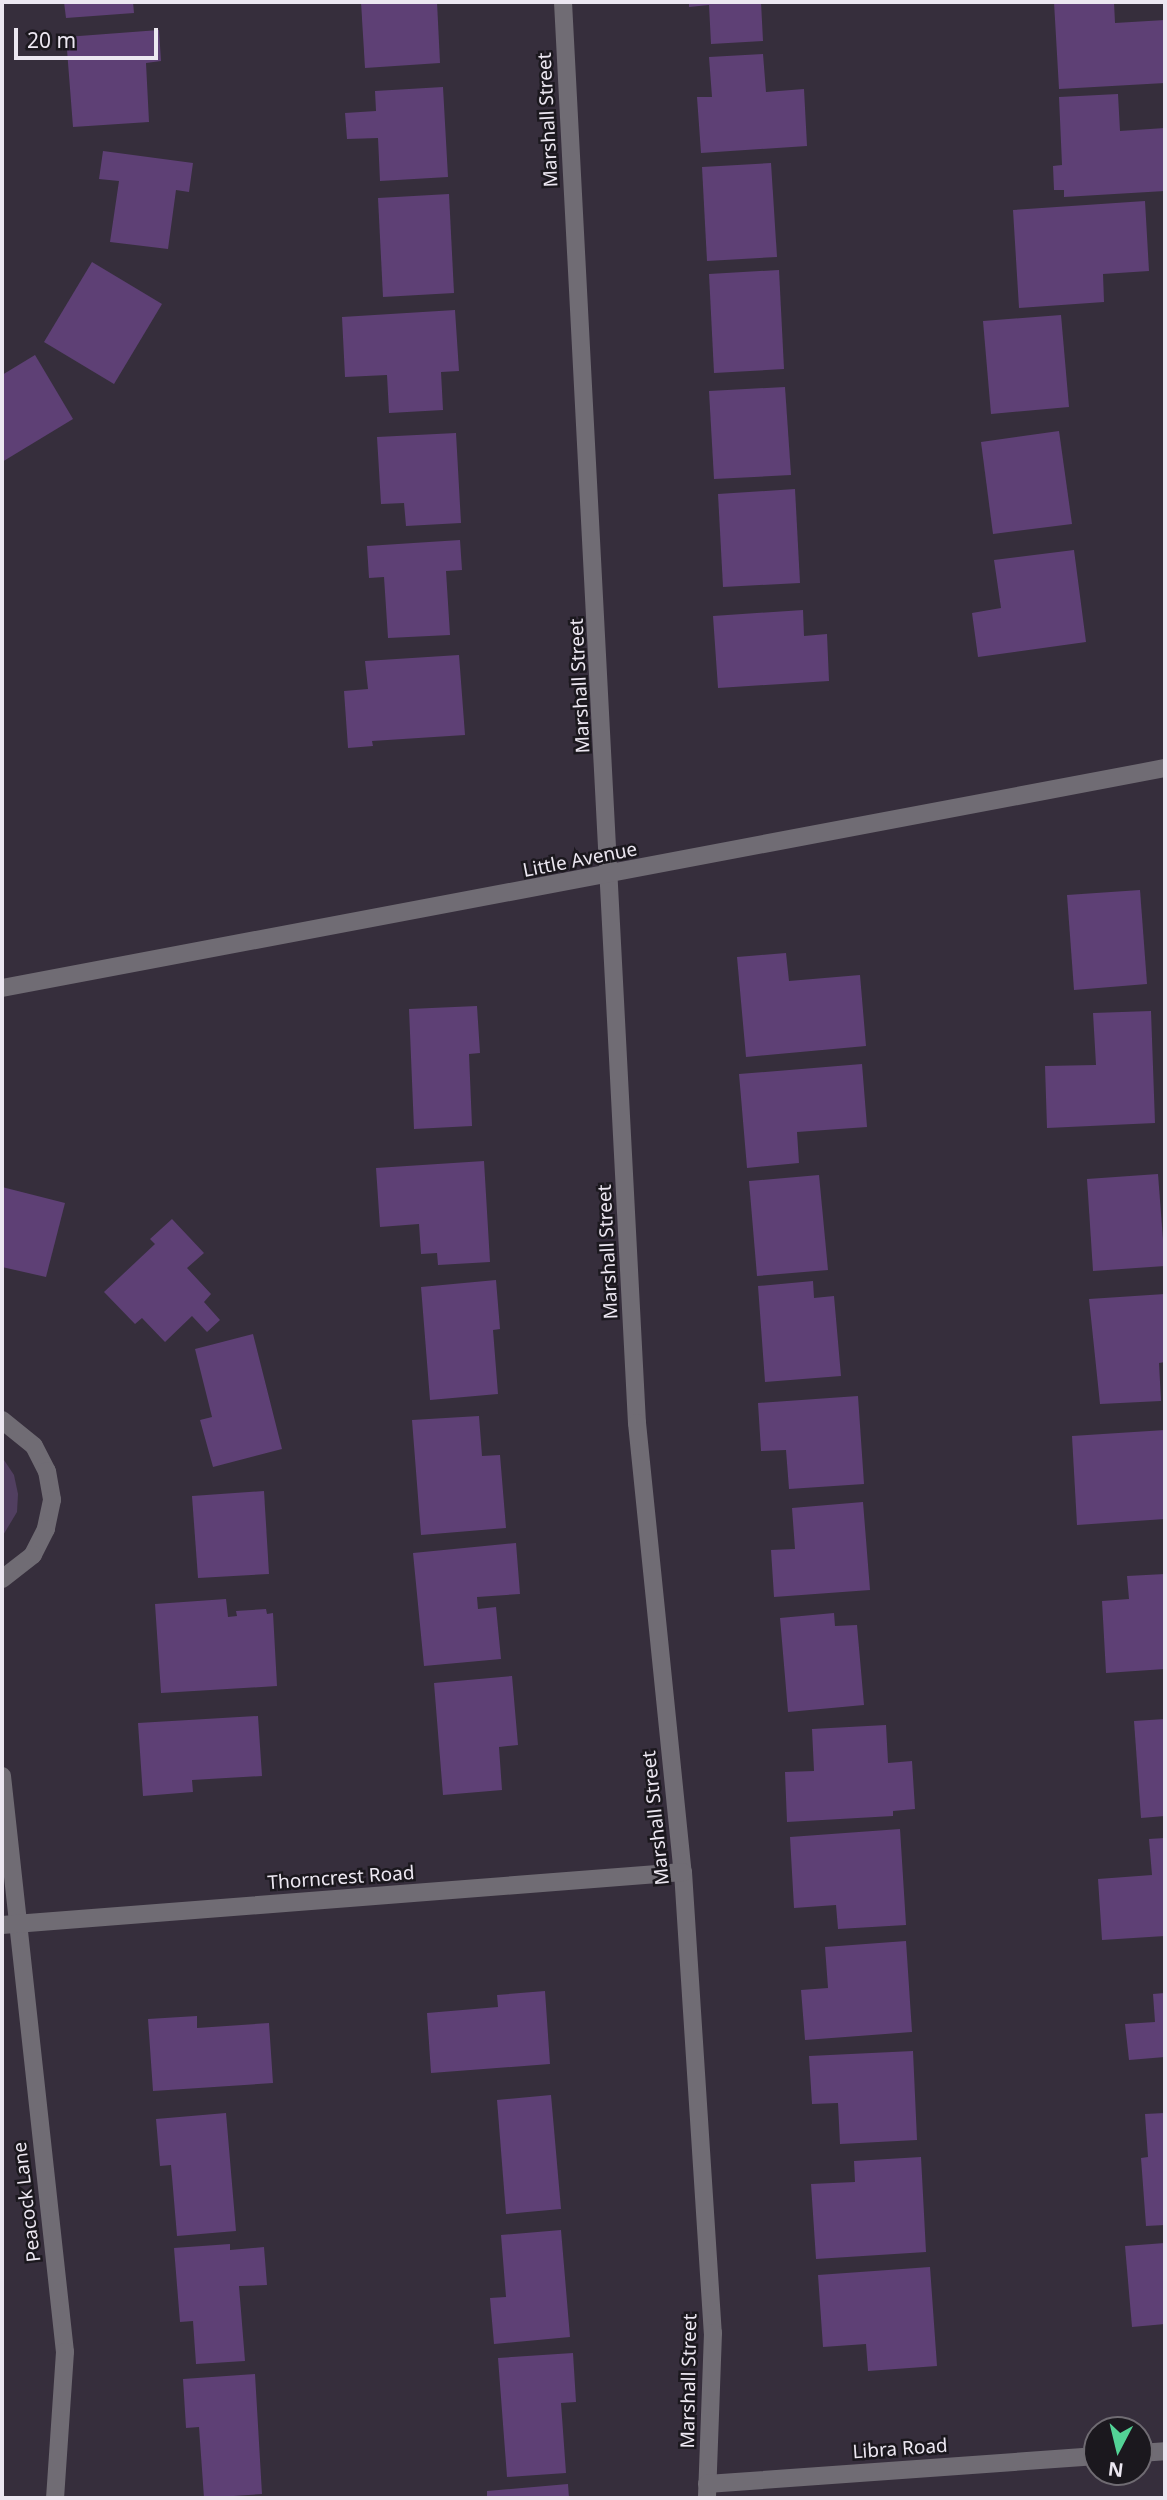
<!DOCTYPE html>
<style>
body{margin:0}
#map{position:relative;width:1167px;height:2500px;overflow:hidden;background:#362e3c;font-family:"Noto Sans",sans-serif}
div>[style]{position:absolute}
.green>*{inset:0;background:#513f60}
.building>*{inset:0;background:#5e4075}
.minor>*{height:18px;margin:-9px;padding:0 9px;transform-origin:9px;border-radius:9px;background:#706c74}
span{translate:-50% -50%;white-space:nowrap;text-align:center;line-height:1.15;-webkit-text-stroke:5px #1b181e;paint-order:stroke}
.street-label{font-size:19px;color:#ece7f1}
.frame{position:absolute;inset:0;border:4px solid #ece7f1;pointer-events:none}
.north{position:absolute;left:1083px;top:2416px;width:70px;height:70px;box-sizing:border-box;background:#1b181e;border:2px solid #6f6b72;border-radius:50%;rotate:187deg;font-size:19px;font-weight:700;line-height:28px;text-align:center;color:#ece7f1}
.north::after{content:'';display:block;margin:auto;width:24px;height:32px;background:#53d396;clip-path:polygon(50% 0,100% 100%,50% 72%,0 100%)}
.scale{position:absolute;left:14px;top:28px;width:144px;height:32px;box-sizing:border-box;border:4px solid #ece7f1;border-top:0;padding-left:9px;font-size:21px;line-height:24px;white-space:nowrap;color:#ece7f1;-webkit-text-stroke:5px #1b181e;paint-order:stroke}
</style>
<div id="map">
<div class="green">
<div style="clip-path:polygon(2px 1457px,14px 1475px,18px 1494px,17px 1512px,2px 1537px)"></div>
</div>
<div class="building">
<div style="clip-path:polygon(64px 2px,133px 2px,134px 13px,66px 18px)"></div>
<div style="clip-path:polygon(361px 2px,437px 2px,440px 63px,365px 68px)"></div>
<div style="clip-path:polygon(689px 2px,761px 2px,763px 41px,711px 44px,709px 5px,689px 7px)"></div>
<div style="clip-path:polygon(1054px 2px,1114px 2px,1115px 23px,1165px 20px,1165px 83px,1059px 89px)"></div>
<div style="clip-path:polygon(159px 30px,161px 61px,146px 63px,149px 122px,73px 127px,66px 37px)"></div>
<div style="clip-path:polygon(763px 54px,766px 92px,804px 89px,807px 146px,701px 153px,697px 97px,712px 97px,709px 57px)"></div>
<div style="clip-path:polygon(443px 87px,448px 177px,380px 181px,378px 138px,347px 139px,345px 113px,376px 111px,375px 91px)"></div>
<div style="clip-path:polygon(1118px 94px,1120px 131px,1165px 128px,1165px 191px,1064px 197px,1064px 190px,1054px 190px,1053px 166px,1062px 165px,1059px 97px)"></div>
<div style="clip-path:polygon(103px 151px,193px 163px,189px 192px,176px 190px,168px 249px,110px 242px,119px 181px,99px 179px)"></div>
<div style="clip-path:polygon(771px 163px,777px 257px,707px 261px,702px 167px)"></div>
<div style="clip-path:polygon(449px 194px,454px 293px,383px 297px,378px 198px)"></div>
<div style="clip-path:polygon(1145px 201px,1149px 271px,1103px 274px,1104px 302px,1019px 308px,1013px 210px)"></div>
<div style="clip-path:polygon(92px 262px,162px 304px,114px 384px,44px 342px)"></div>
<div style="clip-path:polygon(779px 270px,784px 369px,714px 373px,709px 274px)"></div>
<div style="clip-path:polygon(455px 310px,459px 371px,441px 372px,443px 410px,389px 413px,387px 375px,345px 377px,342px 317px)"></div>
<div style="clip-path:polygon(1061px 315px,1069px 407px,991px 414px,983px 321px)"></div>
<div style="clip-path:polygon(35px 355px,73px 419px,2px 462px,2px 375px)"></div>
<div style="clip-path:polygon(785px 387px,791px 475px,714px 479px,709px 391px)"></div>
<div style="clip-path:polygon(1059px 431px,1072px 524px,993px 534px,981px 442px)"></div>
<div style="clip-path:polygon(456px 433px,461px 523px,406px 526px,404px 503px,381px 504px,377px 437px)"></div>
<div style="clip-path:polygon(795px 489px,800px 583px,723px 587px,718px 494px)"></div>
<div style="clip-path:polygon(460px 540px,462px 570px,446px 571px,450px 635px,388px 638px,384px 577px,369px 578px,367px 546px)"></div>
<div style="clip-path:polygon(1074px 550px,1086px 642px,978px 657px,972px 613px,1001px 608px,994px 560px)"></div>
<div style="clip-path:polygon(803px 610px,804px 636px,827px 634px,829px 681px,718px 688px,713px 616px)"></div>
<div style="clip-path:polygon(459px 655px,465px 735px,372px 741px,373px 746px,348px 748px,344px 691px,368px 689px,365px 661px)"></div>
<div style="clip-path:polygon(1140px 890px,1147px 984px,1074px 990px,1067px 895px)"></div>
<div style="clip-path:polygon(786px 953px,789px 981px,860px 975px,866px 1046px,746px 1057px,737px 957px)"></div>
<div style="clip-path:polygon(477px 1006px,480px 1053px,469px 1054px,472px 1126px,414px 1129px,409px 1009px)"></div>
<div style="clip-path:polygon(1151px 1011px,1155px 1123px,1047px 1128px,1045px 1066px,1096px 1065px,1093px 1013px)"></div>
<div style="clip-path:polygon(862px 1064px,867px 1127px,797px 1132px,799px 1163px,747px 1168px,739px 1074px)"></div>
<div style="clip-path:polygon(484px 1161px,490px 1262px,438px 1265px,437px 1253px,421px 1254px,419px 1224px,380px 1227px,376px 1168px)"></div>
<div style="clip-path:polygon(1158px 1174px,1165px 1266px,1093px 1271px,1087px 1179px)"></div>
<div style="clip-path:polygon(819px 1175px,828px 1270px,757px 1276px,749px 1181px)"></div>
<div style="clip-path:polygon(2px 1187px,65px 1203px,46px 1277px,2px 1267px)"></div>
<div style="clip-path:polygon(172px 1219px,204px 1253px,187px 1268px,211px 1294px,204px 1302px,220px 1320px,207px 1332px,192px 1316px,165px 1342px,142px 1318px,135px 1324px,104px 1292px,155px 1244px,150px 1239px)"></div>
<div style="clip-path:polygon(496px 1280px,500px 1329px,493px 1330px,498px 1394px,430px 1400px,421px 1287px)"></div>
<div style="clip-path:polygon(813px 1281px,814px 1298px,834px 1296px,841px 1376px,765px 1382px,758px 1286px)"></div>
<div style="clip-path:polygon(1165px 1294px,1165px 1362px,1159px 1363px,1161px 1401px,1100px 1404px,1089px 1299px)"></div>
<div style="clip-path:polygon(253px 1334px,282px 1449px,213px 1467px,200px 1420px,212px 1417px,195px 1349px)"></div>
<div style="clip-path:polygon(858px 1396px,864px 1484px,789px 1489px,786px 1450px,761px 1451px,758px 1403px)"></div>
<div style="clip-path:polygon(479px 1416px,482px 1456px,500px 1455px,506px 1528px,421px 1535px,412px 1420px)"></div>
<div style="clip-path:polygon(1165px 1430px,1165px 1519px,1077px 1525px,1072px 1436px)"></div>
<div style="clip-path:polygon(264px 1491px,269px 1574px,198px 1578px,192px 1496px)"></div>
<div style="clip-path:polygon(863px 1502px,870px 1590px,774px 1597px,771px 1550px,795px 1549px,792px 1508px)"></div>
<div style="clip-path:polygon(516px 1543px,520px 1594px,477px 1597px,478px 1609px,496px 1607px,501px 1659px,424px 1666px,413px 1553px)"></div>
<div style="clip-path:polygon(1165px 1574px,1165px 1669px,1106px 1673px,1102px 1601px,1129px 1599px,1127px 1576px)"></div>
<div style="clip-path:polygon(226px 1599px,228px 1617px,237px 1616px,236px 1611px,266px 1609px,267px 1614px,273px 1613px,277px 1686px,161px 1693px,155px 1604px)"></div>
<div style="clip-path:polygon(834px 1613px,835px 1626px,857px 1625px,864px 1705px,788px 1712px,780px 1618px)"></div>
<div style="clip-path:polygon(512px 1676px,518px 1745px,499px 1747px,502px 1790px,443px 1795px,434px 1683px)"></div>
<div style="clip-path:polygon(258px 1716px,262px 1776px,192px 1780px,193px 1792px,143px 1796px,138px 1723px)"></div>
<div style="clip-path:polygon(1165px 1719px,1165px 1816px,1141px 1818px,1134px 1721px)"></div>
<div style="clip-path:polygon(886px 1725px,888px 1763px,912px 1761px,915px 1809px,893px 1811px,893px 1816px,787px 1822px,785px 1772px,814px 1771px,812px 1729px)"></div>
<div style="clip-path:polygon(900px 1829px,906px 1925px,838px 1929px,836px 1905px,794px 1908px,790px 1837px)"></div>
<div style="clip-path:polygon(1165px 1838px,1165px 1936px,1102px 1940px,1098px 1879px,1152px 1875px,1149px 1839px)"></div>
<div style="clip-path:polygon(906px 1941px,912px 2032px,805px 2040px,801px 1990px,828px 1988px,825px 1947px)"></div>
<div style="clip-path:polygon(545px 1991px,550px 2064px,431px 2073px,427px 2013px,498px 2007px,497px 1995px)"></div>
<div style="clip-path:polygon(1165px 1993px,1165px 2057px,1129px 2060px,1125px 2024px,1155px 2022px,1153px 1994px)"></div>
<div style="clip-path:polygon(197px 2016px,197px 2028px,269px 2023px,273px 2083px,153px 2091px,148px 2019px)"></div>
<div style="clip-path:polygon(913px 2051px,917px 2140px,840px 2144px,838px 2103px,812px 2104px,809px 2056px)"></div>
<div style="clip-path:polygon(551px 2095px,561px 2209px,506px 2214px,497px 2100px)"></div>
<div style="clip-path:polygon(226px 2113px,236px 2231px,177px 2236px,171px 2165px,160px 2166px,156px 2119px)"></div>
<div style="clip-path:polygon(1165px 2113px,1165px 2225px,1146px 2226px,1141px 2158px,1148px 2157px,1145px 2114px)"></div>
<div style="clip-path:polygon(921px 2157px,926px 2252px,816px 2259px,811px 2184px,855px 2182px,854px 2161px)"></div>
<div style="clip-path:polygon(561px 2230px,570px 2337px,494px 2344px,490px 2298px,506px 2297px,501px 2235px)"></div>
<div style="clip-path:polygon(1165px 2243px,1165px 2324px,1132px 2327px,1125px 2246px)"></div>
<div style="clip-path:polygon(230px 2244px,230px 2250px,264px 2247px,267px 2285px,239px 2286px,245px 2361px,196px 2364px,193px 2321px,180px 2322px,174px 2248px)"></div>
<div style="clip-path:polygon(930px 2267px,937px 2366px,868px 2371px,866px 2344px,823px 2347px,818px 2275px)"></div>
<div style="clip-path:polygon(573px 2353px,576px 2402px,561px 2403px,566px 2473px,507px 2477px,498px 2358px)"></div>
<div style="clip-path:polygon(255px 2374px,262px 2494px,204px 2498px,199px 2427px,186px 2428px,183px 2379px)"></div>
<div style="clip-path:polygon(568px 2484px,569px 2498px,487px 2498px,487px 2491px)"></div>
</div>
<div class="minor">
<div style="left:563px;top:2px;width:1423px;rotate:87.02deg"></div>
<div style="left:637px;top:1423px;width:451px;rotate:84.2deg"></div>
<div style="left:683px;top:1872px;width:462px;rotate:86.3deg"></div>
<div style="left:713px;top:2333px;width:165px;rotate:92.1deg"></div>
<div style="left:2px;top:988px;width:1184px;rotate:-10.71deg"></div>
<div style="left:2px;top:1420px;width:41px;rotate:39.1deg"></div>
<div style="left:34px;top:1446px;width:28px;rotate:63deg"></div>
<div style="left:47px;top:1471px;width:29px;rotate:80deg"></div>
<div style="left:52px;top:1500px;width:30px;rotate:102deg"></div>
<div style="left:46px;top:1529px;width:29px;rotate:117deg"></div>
<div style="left:33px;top:1555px;width:39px;rotate:142deg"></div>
<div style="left:2px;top:1776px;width:579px;rotate:83.76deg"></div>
<div style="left:65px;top:2352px;width:146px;rotate:93.9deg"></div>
<div style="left:2px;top:1925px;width:683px;rotate:-4.45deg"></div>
<div style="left:1139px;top:2453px;width:26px;rotate:-4deg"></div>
<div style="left:707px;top:2484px;width:391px;rotate:-4.1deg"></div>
</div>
<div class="street-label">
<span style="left:548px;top:120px;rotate:-93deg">Marshall Street</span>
<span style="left:580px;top:686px;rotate:-93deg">Marshall Street</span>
<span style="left:580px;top:860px;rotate:-11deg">Little Avenue</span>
<span style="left:608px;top:1252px;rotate:-93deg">Marshall Street</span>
<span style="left:656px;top:1818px;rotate:-96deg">Marshall Street</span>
<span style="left:341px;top:1878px;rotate:-4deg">Thorncrest Road</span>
<span style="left:27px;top:2202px;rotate:-97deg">Peacock Lane</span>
<span style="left:689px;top:2381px;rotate:-89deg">Marshall Street</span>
<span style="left:900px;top:2449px;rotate:-4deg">Libra Road</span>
</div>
<div class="frame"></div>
<div class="north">N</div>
<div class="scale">20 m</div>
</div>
